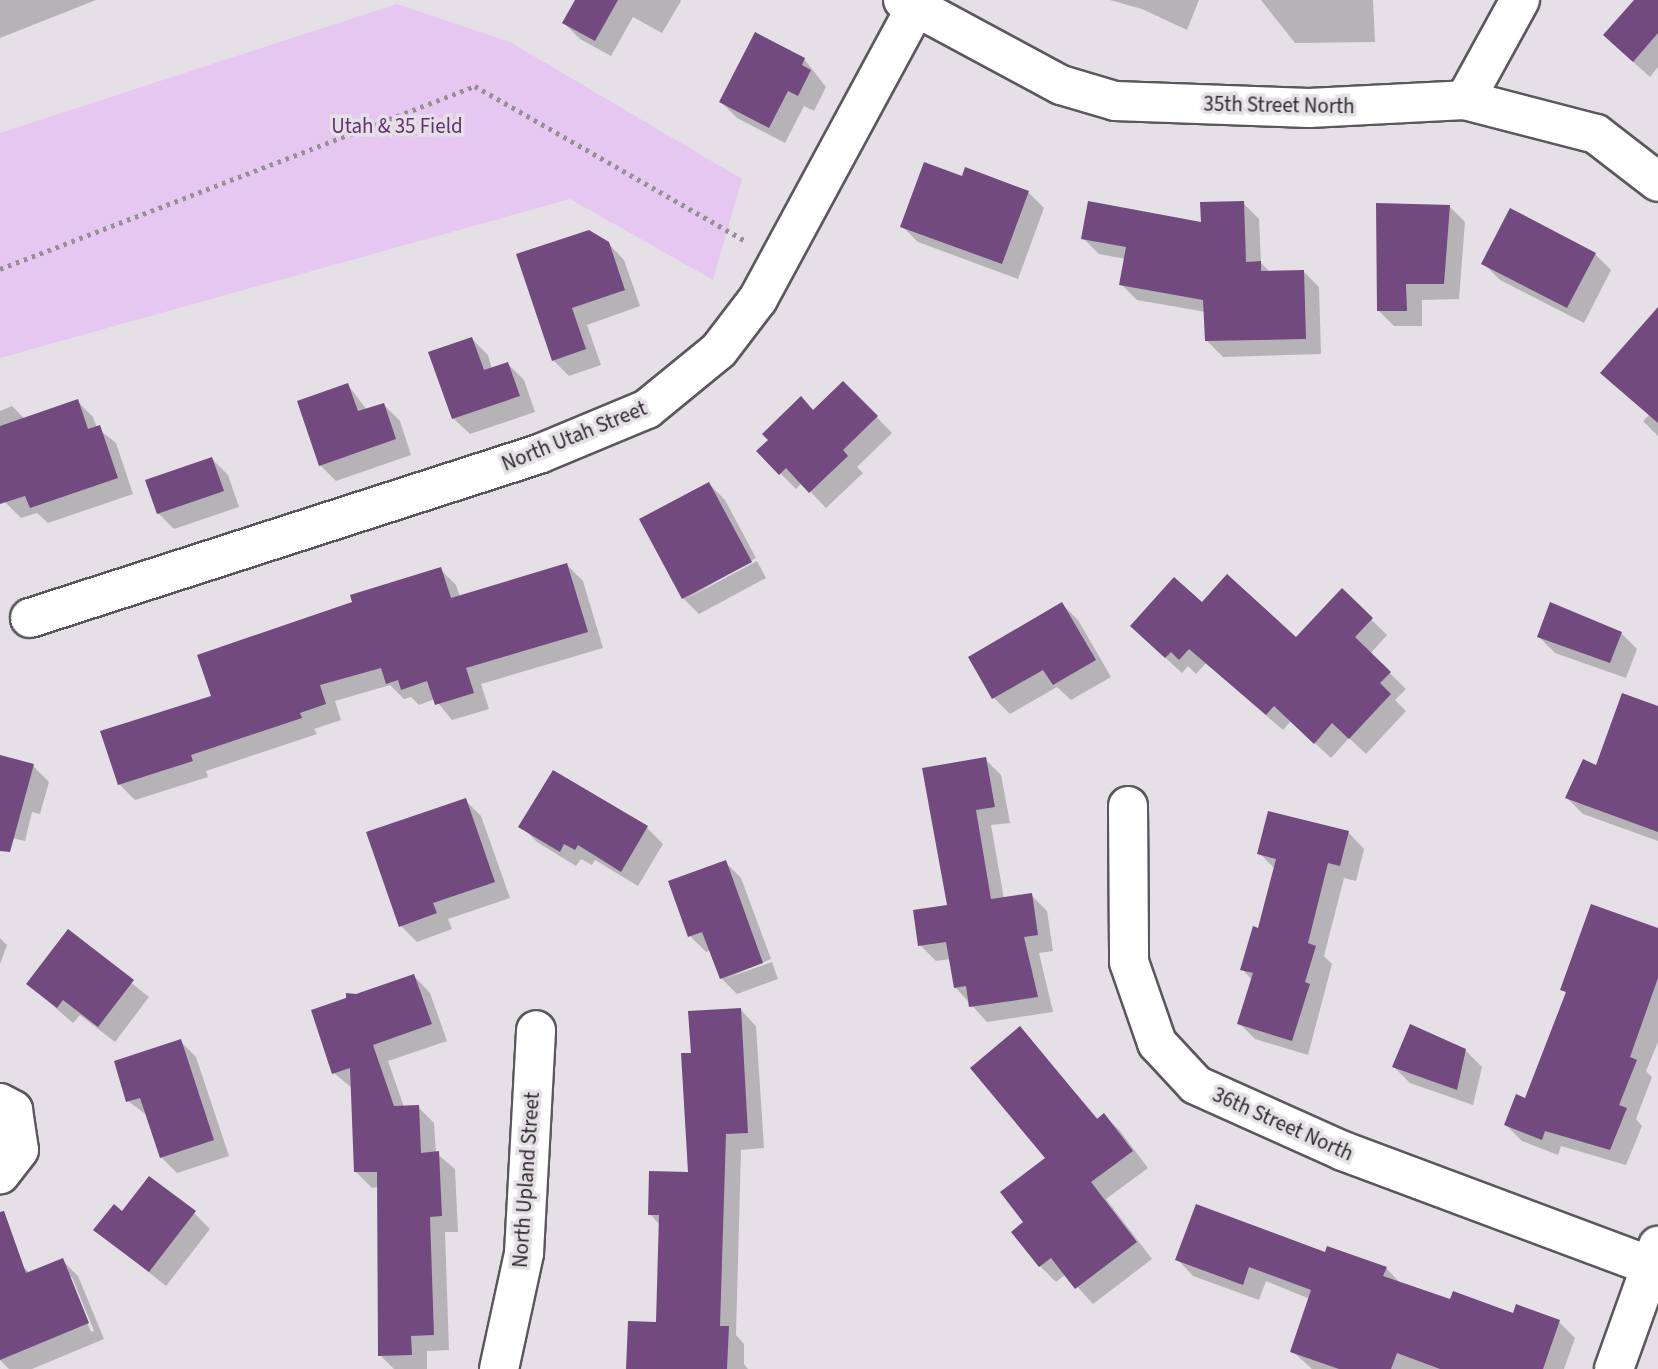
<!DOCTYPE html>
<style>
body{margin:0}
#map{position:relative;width:1658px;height:1369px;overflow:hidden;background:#e4e0e5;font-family:"Source Sans 3",sans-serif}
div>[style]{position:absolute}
.green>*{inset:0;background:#e6c7f1}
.shadow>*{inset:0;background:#0003}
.building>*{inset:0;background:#724a80}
.path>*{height:4.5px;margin-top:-2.25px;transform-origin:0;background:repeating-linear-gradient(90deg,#949094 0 3.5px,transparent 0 8.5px)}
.roads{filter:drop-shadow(2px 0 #5b585d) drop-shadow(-2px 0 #5b585d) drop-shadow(0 2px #5b585d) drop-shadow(0 -2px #5b585d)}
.minor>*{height:38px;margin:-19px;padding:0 19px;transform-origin:19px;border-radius:19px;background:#fff}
.tertiary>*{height:38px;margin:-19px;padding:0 19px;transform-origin:19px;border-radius:19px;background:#fff}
span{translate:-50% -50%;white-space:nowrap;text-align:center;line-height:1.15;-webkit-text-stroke:7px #e4e0e5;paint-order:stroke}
.street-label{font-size:21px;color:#2d2b2d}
.park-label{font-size:21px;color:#642f76}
</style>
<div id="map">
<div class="green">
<div style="clip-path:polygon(397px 4px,510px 42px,742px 179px,713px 280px,570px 199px,0 358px,0 133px)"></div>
</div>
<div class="shadow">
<div style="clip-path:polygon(0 0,96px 0,0 38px)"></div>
<div style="clip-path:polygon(577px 0,680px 0,681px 1px,662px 33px,633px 17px,611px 56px,580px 39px,564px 23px)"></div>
<div style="clip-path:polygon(1110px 0,1199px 0,1187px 30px,1142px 9px)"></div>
<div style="clip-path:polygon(1261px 0,1373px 0,1375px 42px,1295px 43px)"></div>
<div style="clip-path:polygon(1636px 0,1658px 0,1658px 67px,1650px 77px,1621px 51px)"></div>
<div style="clip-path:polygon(804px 59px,826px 87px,814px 111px,804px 106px,785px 143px,737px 118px,721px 102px)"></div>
<div style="clip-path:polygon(963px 178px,1028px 192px,1044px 208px,1018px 279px,918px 242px,902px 226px)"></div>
<div style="clip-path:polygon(1243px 203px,1259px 219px,1261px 263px,1270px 272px,1303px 271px,1319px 287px,1321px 354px,1223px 357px,1206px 340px,1206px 312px,1137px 300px,1121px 284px,1126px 259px,1099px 254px,1083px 238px,1203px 224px)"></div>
<div style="clip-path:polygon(1449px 206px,1465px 222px,1459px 299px,1422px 300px,1422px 326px,1394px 326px,1378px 310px)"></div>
<div style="clip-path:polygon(608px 243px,624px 260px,640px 306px,587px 325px,601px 365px,569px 376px,553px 360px,518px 256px)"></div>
<div style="clip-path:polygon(1595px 254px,1611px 270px,1584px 323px,1500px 280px,1484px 264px)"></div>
<div style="clip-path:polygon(1658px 332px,1658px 436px,1643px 421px,1649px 415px)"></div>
<div style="clip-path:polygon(472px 339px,488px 355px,492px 369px,508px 364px,524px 380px,535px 412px,470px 434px,453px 418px)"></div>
<div style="clip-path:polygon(843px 383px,892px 433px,857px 467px,863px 473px,826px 508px,802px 483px,796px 489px,780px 473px)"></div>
<div style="clip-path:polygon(348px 385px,367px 410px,384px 405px,400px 421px,411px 455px,336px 481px,320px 465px)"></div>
<div style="clip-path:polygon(77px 401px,93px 417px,97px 428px,116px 443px,133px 494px,48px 523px,37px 513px,21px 518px,5px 502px,0 487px,0 411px,12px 406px,25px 419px)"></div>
<div style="clip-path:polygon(212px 459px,228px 475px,239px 507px,174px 529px,158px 513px)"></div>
<div style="clip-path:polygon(709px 484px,725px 500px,756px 558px,686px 599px,757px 561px,766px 578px,699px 614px,683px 598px)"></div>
<div style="clip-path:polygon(567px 565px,583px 581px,603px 648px,481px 684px,489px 709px,452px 720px,435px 699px,419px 705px,411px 697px,404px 699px,390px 685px,335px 701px,341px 720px,314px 729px,317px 734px,206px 771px,208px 777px,135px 800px,119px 784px,213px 697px,354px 603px,440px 569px,456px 585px,460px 597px)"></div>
<div style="clip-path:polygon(1342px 591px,1387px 635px,1370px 654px,1406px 689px,1395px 700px,1406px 711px,1366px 754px,1349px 738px,1331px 758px,1291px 721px,1283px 730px,1206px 663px,1196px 674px,1188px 666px,1182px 673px,1148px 642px,1202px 605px,1296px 640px)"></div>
<div style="clip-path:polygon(1062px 604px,1078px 620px,1111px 677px,1071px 700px,1057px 687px,1010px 714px,994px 698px,970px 657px)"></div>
<div style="clip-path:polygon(1621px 633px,1637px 649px,1626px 678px,1555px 653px,1539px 637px)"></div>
<div style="clip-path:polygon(1658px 708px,1658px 841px,1583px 814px,1567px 798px)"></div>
<div style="clip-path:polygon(0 755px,33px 766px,49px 782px,40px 814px,32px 812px,25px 841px,0 835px)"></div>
<div style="clip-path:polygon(985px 759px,1001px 775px,1010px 823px,991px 825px,1004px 899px,1031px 895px,1047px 911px,1053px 951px,1039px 953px,1053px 1012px,987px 1022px,955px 987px,951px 959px,936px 961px,920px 945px,949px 907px)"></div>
<div style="clip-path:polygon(465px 800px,481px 816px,510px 898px,448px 919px,452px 929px,417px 942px,401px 926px)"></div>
<div style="clip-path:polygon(521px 826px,647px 828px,663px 844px,638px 886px,595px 860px,592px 865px,581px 859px,576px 866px,537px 842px)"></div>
<div style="clip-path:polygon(1348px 832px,1364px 849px,1356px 881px,1344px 878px,1324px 956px,1332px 964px,1308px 1055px,1255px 1039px,1239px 1023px,1252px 980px,1242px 969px,1260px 930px,1275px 869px,1259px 853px)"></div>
<div style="clip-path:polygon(725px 862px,741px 878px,771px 959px,727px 978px,772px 962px,778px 979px,737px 994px,721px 978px,711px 950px,706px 952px,690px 936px)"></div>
<div style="clip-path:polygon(1658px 929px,1658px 1042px,1646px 1071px,1652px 1077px,1636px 1119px,1642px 1126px,1626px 1165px,1561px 1146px,1558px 1155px,1522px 1141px,1506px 1125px,1526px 1100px,1567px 994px,1562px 989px)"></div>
<div style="clip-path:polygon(68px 932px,149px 997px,115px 1042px,80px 1015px,73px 1023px,28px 984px)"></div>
<div style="clip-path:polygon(0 938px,7px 945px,0 964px)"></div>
<div style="clip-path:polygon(414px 976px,430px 993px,447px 1041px,388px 1061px,404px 1107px,418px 1107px,434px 1123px,436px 1153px,455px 1169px,458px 1232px,445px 1232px,449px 1350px,427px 1351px,427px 1369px,394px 1369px,380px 1355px,380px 1187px,372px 1188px,356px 1172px,352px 1088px,334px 1073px,356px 996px)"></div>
<div style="clip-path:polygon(740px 1009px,756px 1026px,764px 1148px,741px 1150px,736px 1335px,744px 1344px,744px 1364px,748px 1369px,629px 1369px,657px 1324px,660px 1225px,650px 1214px,690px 1174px,693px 1054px)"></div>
<div style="clip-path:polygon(1020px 1029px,1099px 1120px,1104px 1115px,1120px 1131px,1148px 1168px,1106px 1199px,1152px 1259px,1093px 1304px,1066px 1274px,1056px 1282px,1040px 1266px,1025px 1223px,1048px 1158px)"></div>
<div style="clip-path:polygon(180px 1041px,196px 1057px,229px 1156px,177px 1173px,161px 1157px,148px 1116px,128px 1101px)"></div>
<div style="clip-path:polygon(1465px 1050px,1482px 1067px,1473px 1105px,1410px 1083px,1394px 1067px)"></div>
<div style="clip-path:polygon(194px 1213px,210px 1229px,166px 1286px,96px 1230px)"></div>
<div style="clip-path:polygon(1326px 1254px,1386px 1268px,1401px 1284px,1451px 1301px,1559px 1322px,1575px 1338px,1564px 1369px,1312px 1369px,1292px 1351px,1310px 1299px,1266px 1281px,1259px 1300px,1193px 1276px,1177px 1259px)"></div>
<div style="clip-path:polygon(evenodd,62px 1260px,78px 1276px,104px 1339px,32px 1369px,9px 1369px,0 1360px,0 1275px,22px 1266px,30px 1273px,62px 1260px,69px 1277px,72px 1277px,94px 1331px,91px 1332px,69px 1277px)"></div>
</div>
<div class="building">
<div style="clip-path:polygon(575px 0,618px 0,595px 41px,562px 23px)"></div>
<div style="clip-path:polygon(1634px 0,1658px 0,1658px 33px,1633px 62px,1603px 35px)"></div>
<div style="clip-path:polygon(755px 32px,805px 58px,802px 65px,811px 70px,798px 96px,788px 91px,769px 128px,719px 102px)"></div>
<div style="clip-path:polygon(924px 162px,962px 176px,965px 167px,1029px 191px,1002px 264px,900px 227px)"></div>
<div style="clip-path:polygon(1088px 201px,1201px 222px,1200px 202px,1244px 201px,1246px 262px,1261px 261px,1261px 271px,1304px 270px,1306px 339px,1205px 341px,1203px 300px,1119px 285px,1126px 247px,1081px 239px)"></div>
<div style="clip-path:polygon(1376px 203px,1450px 205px,1444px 284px,1406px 284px,1407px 311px,1377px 311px)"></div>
<div style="clip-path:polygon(1510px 208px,1596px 253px,1567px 308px,1481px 264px)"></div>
<div style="clip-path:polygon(589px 230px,609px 242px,625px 290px,572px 308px,586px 349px,552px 361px,516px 254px)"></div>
<div style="clip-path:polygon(1658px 307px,1658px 423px,1600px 373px)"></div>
<div style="clip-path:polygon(472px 337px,484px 370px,508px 362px,520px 396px,452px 419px,428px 352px)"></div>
<div style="clip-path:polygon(843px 381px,878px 416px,843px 450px,848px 456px,809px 493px,786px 468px,779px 475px,756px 451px,768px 440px,762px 434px,801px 396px,813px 410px)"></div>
<div style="clip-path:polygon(348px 383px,358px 411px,384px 403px,396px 439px,319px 466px,297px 401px)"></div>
<div style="clip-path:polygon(78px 399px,88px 429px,100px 425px,118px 478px,30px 508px,25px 496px,0 504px,0 426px)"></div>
<div style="clip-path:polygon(212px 457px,224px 491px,157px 514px,145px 480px)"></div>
<div style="clip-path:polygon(709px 482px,752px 562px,682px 599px,639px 519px)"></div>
<div style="clip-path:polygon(567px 563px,588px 632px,466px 668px,474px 693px,435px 705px,427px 681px,401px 690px,398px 680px,386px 684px,381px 668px,320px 685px,326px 704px,300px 713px,302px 718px,191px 755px,193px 761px,118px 785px,100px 731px,211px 696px,197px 655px,352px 602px,350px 595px,441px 567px,451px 598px)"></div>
<div style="clip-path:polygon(1227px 574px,1296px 637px,1342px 588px,1373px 618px,1355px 637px,1391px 672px,1380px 683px,1391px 694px,1349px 739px,1332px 723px,1314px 744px,1274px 706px,1266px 715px,1189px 649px,1179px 660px,1171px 652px,1165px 658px,1130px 626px,1174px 577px,1202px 602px)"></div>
<div style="clip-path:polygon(1062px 602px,1096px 660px,1053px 685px,1043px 670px,992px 699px,968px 657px)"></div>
<div style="clip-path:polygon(1550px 602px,1622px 632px,1610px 663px,1537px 637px)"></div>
<div style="clip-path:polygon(1622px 693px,1658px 706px,1658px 832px,1565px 798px,1583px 759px,1596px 765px)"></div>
<div style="clip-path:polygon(0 755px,34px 764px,10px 852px,0 851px)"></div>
<div style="clip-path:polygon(986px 757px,995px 807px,976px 810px,991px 899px,1032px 893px,1038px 935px,1024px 937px,1038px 997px,969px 1007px,966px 986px,954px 988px,946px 942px,918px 946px,913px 910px,947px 905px,922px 768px)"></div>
<div style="clip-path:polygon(553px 770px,648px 826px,621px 872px,578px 845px,575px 850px,564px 844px,560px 852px,518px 827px)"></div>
<div style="clip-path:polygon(466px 798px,495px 882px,433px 903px,437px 913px,399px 927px,366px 832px)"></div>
<div style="clip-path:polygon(1268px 811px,1349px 831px,1340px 866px,1328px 863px,1308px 943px,1316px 946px,1305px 982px,1310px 984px,1292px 1041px,1237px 1024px,1253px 973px,1240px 970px,1253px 926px,1258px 928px,1276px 859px,1257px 854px)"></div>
<div style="clip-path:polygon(726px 860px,763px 963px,720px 979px,702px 932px,688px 937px,668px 881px)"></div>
<div style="clip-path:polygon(1591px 904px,1658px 928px,1658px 978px,1630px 1057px,1637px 1060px,1619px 1105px,1627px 1108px,1610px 1150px,1545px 1131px,1542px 1140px,1504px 1125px,1516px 1094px,1525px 1098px,1566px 992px,1560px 990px)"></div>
<div style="clip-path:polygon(68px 929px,134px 980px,98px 1027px,63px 1000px,57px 1008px,26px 984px)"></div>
<div style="clip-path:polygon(414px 974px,432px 1024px,373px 1045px,394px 1106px,419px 1105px,421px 1153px,439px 1151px,442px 1216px,430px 1217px,434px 1335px,411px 1336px,412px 1355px,378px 1356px,377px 1172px,354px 1172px,350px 1068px,332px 1074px,311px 1010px,346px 998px,346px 993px,356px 994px)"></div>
<div style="clip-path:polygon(741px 1008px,748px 1133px,726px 1134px,720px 1326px,729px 1326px,727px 1369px,626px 1369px,628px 1321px,656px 1322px,659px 1215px,648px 1215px,649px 1171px,688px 1172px,681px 1053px,691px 1053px,688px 1011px)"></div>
<div style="clip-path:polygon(1410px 1024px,1466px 1049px,1457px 1090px,1392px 1067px)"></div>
<div style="clip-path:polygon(1020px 1026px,1097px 1119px,1104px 1113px,1133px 1151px,1091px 1182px,1137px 1242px,1075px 1289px,1051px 1258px,1039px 1267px,1011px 1232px,1023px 1222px,1000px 1192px,1045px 1158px,970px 1068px)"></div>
<div style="clip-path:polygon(181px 1039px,214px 1140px,160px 1158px,140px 1098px,126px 1102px,114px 1061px)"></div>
<div style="clip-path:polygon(149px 1176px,196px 1211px,149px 1272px,93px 1230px,114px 1204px,122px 1211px)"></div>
<div style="clip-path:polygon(1196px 1204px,1325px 1252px,1327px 1246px,1387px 1267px,1383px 1276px,1450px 1299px,1453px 1291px,1513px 1313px,1516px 1304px,1560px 1320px,1543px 1369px,1440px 1369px,1397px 1353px,1391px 1369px,1339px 1369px,1290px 1352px,1311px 1290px,1249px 1267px,1243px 1285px,1175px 1260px)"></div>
<div style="clip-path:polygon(4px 1211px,26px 1273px,63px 1258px,89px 1323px,0 1360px,0 1212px)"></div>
</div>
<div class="path">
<div style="left:0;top:269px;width:509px;rotate:-21.07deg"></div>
<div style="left:475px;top:86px;width:312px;rotate:29.8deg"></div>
</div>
<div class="roads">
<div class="minor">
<div style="left:30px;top:618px;width:535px;rotate:-17.86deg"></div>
<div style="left:539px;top:454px;width:117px;rotate:-22.6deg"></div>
<div style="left:647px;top:409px;width:93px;rotate:-39.3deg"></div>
<div style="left:719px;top:350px;width:64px;rotate:-52.6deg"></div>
<div style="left:758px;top:299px;width:340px;rotate:-61.6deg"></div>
<div style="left:1128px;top:806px;width:156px;rotate:89.6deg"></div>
<div style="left:1129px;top:962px;width:86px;rotate:70.9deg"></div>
<div style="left:1157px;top:1043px;width:57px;rotate:47.1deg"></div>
<div style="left:1196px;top:1085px;width:161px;rotate:24.2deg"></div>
<div style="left:1343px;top:1151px;width:328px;rotate:20.5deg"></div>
<div style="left:0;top:1103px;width:15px;rotate:28deg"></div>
<div style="left:13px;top:1110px;width:40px;rotate:81.5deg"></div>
<div style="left:19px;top:1150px;width:31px;rotate:128deg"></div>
<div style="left:499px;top:1369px;width:119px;rotate:-77.8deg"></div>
<div style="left:524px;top:1253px;width:223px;rotate:-86.9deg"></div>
<div style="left:1614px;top:1369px;width:131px;rotate:-70.3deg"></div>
</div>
<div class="tertiary">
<div style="left:903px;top:0;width:179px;rotate:28.3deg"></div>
<div style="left:1061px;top:85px;width:56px;rotate:16.5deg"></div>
<div style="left:1115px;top:101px;width:194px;rotate:2.1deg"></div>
<div style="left:1309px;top:108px;width:156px;rotate:-2.9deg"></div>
<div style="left:1465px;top:100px;width:135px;rotate:14.5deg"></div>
<div style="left:1596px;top:134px;width:78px;rotate:37.7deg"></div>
<div style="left:1465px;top:100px;width:114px;rotate:-61.2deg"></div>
</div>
</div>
<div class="street-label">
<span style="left:1279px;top:105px;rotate:1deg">35th Street North</span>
<span style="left:574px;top:436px;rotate:-22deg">North Utah Street</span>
<span style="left:1283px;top:1124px;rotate:24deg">36th Street North</span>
<span style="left:526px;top:1180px;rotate:-86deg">North Upland Street</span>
</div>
<div class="park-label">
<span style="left:397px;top:126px">Utah &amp; 35 Field</span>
</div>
</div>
